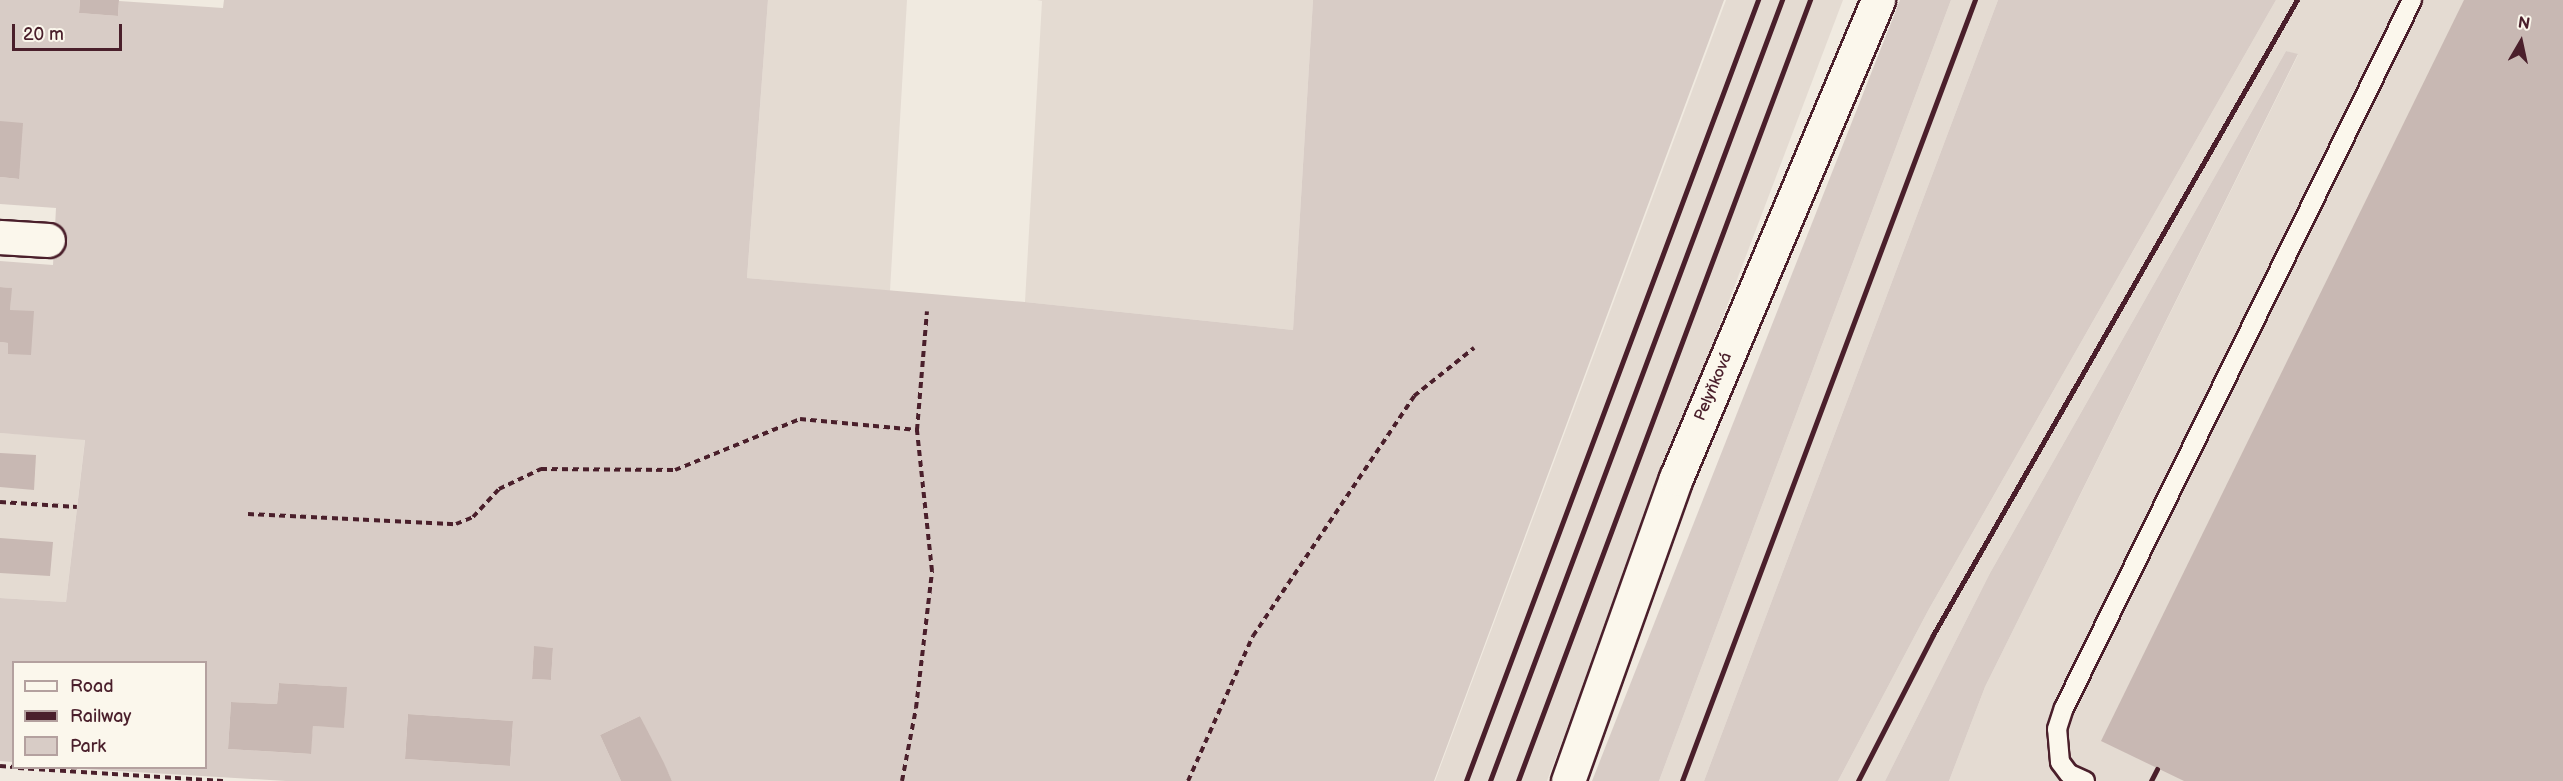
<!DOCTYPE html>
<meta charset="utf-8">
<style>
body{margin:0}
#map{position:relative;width:2563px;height:781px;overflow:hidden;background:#f0eae0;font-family:"Balsamiq Sans",sans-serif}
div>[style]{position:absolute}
.built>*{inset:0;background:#e4dbd2}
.green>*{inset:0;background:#d8ccc6}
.building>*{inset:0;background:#c8b8b3}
.path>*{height:4px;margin-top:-2px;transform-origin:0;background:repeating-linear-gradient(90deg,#4a1f2b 0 6px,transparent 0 10.5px)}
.roads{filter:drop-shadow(2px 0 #4a1f2b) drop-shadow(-2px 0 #4a1f2b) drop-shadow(0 2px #4a1f2b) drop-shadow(0 -2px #4a1f2b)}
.lane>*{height:18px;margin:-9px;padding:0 9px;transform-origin:9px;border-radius:9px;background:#fbf7ec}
.street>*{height:33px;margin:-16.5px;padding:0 16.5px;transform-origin:16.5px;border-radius:16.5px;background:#fbf7ec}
.rail>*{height:4.5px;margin:-2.25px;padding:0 2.25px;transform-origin:2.25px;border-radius:2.25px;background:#4a1f2b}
span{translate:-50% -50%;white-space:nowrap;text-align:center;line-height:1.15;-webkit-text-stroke:6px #fbf7ec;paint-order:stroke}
.street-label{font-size:16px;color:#4a1f2b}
.legend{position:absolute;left:12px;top:661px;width:195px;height:108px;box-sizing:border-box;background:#fbf7ec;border:2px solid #b4a19f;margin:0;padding:8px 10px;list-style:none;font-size:18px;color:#4a1f2b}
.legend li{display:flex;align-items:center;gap:12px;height:30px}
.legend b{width:30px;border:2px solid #b4a19f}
.north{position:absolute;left:2491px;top:12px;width:60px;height:60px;-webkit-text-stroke:4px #fbf7ec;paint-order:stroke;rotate:9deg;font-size:16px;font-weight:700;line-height:24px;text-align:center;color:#4a1f2b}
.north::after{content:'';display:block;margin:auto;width:21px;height:27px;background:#4a1f2b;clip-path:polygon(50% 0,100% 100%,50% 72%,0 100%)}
.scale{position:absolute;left:12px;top:24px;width:110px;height:27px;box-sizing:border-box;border:3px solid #4a1f2b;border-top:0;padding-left:8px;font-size:18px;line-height:21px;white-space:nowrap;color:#4a1f2b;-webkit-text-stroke:4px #fbf7ec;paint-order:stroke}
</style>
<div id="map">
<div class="built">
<div style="clip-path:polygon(768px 0,907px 0,890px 291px,747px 278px)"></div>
<div style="clip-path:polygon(1037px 0,1313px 0,1293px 330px,1025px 302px,1042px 1px)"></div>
<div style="clip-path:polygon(1726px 0,1843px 0,1547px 781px,1435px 781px)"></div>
<div style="clip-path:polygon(1951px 0,1998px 0,1704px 781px,1659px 781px)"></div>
<div style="clip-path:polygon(2276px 0,2563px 0,2563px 781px,1949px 781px,1985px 687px,2298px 55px,2286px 51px,1990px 573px,1885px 781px,1838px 781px,1929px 609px)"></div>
<div style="clip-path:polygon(0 433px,85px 439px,66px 602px,0 598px)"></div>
</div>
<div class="green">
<div style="clip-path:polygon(evenodd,0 0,80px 0,79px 13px,118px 16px,119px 1px,223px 8px,224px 0,768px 0,747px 278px,1025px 302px,1293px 330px,1313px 0,1724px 0,1434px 781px,672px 781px,640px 716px,600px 735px,621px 781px,286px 781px,68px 768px,206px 768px,206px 662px,14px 662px,13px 762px,0 761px,0 598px,66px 602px,85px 440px,0 433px,0 342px,8px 343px,8px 354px,11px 288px,0 287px,0 261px,53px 265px,56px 208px,0 204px,0 177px,18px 179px,0 121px,0 0,534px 647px,553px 648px,551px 680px,532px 679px,534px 647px,0 0,279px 683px,346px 687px,344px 727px,313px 726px,310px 754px,228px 749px,231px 702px,277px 704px,279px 683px,0 0,408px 714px,513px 721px,510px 766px,405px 759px,408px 714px)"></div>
<div style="clip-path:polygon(1900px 0,1951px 0,1659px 781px,1592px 781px)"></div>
<div style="clip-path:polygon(1998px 0,2276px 0,1929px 609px,1838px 781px,1704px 781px)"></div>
<div style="clip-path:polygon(2286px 51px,2298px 54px,1985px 687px,1949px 781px,1885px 781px,1990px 573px)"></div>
</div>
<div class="building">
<div style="clip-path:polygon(80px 0,119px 0,118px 16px,79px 13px)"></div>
<div style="clip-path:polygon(2464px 0,2563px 0,2563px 781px,2184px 781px,2101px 741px)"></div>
<div style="clip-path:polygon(0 121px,23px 123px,19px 179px,0 177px)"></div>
<div style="clip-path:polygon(0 287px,12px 288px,10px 310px,34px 311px,31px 355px,8px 354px,8px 343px,0 342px)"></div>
<div style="clip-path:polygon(0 453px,36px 455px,34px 490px,0 487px)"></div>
<div style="clip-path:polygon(0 538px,53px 542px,50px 576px,0 573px)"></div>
<div style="clip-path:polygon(534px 646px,553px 648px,551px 680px,532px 679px)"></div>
<div style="clip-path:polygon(279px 683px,347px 687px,344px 728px,313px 726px,311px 754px,228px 749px,231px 702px,277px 704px)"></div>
<div style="clip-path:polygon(408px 714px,513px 721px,510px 766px,405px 759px)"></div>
<div style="clip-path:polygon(640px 716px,664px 763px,672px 781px,621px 781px,600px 735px)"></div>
</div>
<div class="path">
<div style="left:0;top:502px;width:77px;rotate:3.7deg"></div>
<div style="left:248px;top:514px;width:208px;rotate:2.8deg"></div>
<div style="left:456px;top:524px;width:18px;rotate:-22deg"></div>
<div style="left:473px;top:517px;width:38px;rotate:-47deg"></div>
<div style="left:499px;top:489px;width:47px;rotate:-25.5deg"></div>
<div style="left:541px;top:469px;width:134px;rotate:0.4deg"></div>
<div style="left:675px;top:470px;width:135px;rotate:-22.2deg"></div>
<div style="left:800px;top:419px;width:118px;rotate:5.4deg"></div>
<div style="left:917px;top:430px;width:119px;rotate:-85.2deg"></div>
<div style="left:0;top:766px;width:14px;rotate:4deg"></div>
<div style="left:18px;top:768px;width:209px;rotate:3.6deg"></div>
<div style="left:902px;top:781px;width:74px;rotate:-79.1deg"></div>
<div style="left:916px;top:708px;width:138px;rotate:-83.3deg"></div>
<div style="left:932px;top:571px;width:142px;rotate:-96.1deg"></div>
<div style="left:1188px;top:781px;width:159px;rotate:-65.9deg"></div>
<div style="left:1253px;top:636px;width:289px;rotate:-56.1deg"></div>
<div style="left:1414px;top:396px;width:77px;rotate:-38.7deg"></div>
</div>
<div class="roads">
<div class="lane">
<div style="left:2085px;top:781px;width:17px;rotate:-156deg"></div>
<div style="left:2069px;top:774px;width:15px;rotate:-127deg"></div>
<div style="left:2060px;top:762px;width:33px;rotate:-95deg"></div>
<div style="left:2057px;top:729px;width:22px;rotate:-72deg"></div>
<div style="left:2064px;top:708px;width:789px;rotate:-63.82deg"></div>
</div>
<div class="street">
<div style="left:0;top:237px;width:48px;rotate:3.6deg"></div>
<div style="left:1568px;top:781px;width:322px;rotate:-70.4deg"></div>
<div style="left:1676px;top:478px;width:519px;rotate:-67.09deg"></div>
</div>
</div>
<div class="rail">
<div style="left:1466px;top:781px;width:834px;rotate:-69.5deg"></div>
<div style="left:1490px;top:781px;width:834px;rotate:-69.5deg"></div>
<div style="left:1518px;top:781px;width:834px;rotate:-69.5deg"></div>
<div style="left:1682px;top:781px;width:834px;rotate:-69.44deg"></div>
<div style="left:1858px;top:781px;width:164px;rotate:-62.8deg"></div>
<div style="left:1933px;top:635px;width:732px;rotate:-60.18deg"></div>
<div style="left:2151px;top:781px;width:13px;rotate:-63deg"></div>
</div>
<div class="street-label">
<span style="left:1714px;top:387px;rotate:-67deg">Pelyňková</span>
</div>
<ul class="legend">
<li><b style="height:8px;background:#fbf7ec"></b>Road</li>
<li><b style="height:8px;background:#4a1f2b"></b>Railway</li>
<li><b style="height:16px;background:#d8ccc6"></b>Park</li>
</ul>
<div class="north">N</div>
<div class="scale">20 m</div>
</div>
